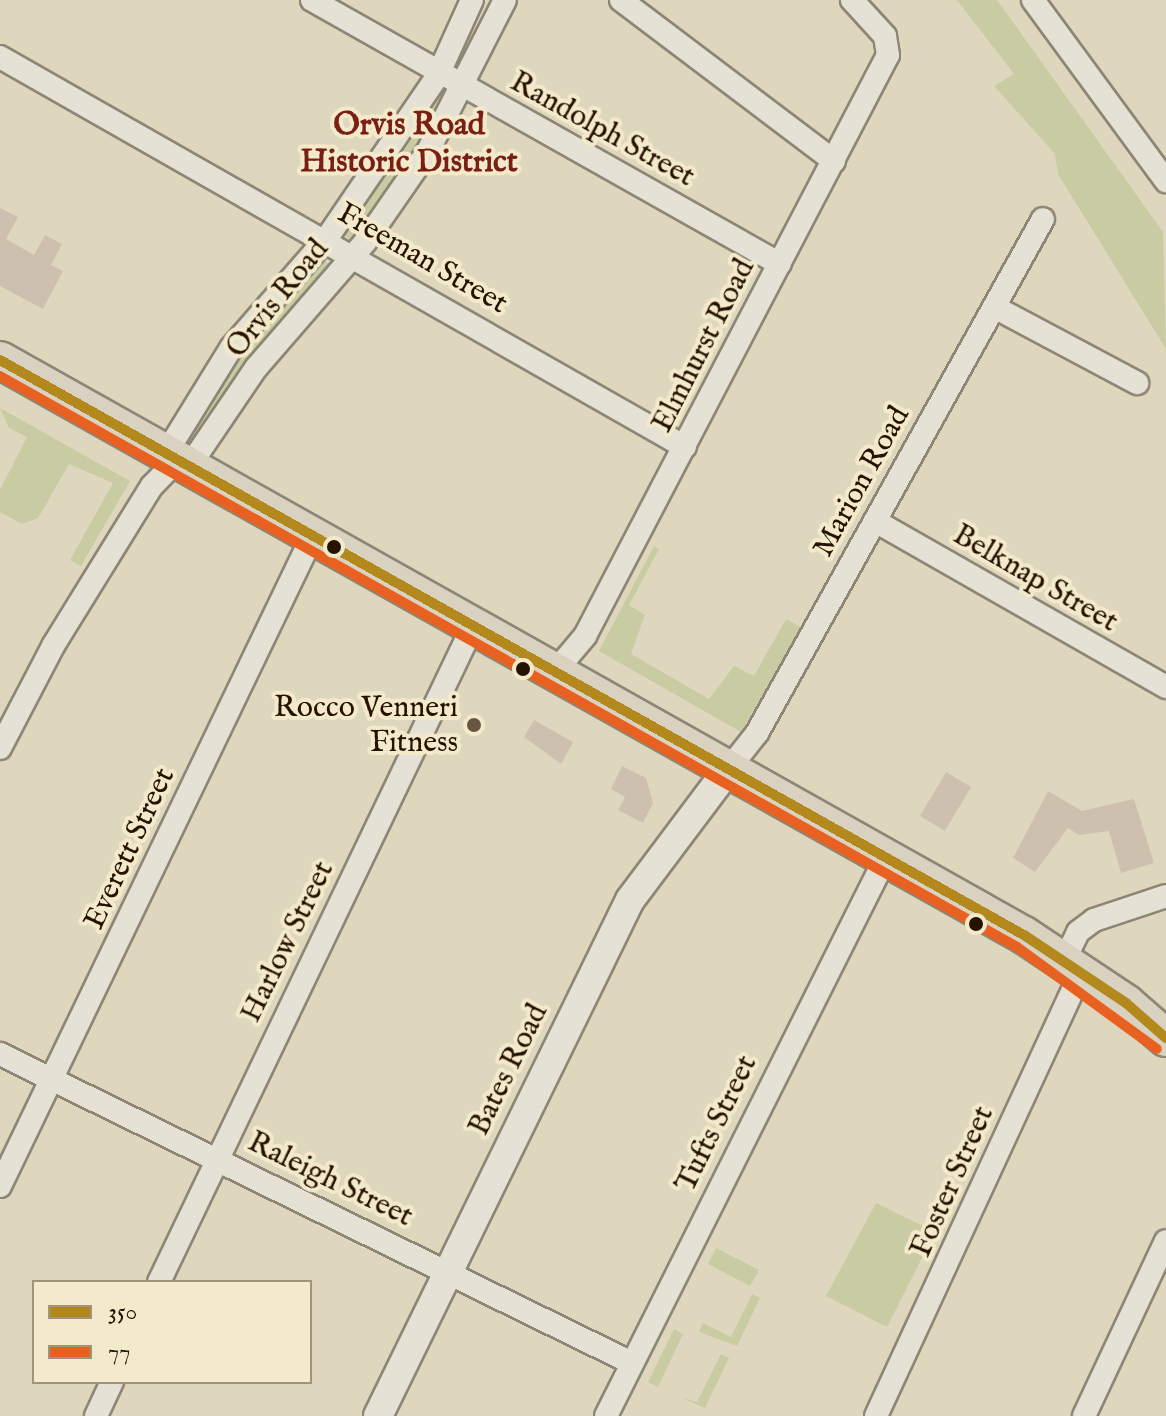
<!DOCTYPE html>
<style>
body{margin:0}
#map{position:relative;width:1166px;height:1416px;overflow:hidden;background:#dfd7bd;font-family:"IM FELL English",serif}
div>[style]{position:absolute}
.green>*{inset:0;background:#c9cba2}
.building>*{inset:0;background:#cec0af}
.roads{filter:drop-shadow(2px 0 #8d8675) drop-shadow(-2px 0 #8d8675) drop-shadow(0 2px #8d8675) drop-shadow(0 -2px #8d8675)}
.minor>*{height:22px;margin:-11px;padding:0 11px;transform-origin:11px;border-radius:11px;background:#e5e1d5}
.tertiary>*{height:28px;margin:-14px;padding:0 14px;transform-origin:14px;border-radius:14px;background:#e5e1d5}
.trunk>*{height:36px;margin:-18px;padding:0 18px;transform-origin:18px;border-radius:18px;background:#d9d2c0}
.bus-1>*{height:10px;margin:-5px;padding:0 5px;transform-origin:5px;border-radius:5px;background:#b3881d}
.bus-2>*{height:10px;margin:-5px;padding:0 5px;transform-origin:5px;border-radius:5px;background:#e86120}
.dots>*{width:22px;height:22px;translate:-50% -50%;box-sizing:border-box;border:4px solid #f3eacc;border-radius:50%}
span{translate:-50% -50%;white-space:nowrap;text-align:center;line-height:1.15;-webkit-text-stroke:8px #f3eacc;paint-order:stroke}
.street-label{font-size:30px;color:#261200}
.poi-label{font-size:30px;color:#261200}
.right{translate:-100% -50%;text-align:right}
.neighbourhood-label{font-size:32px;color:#7a1f14;font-weight:700}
.legend{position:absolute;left:32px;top:1280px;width:280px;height:104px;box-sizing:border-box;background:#f3eacc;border:2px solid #a1947a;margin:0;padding:10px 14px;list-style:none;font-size:24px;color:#261200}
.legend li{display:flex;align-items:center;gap:16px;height:40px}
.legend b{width:40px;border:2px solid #a1947a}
</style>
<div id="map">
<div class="green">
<div style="clip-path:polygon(957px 0,997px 0,1163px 232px,1166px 349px,1058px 174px,1055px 154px,994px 86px,1014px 74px)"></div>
<div style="clip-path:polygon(440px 92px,446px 96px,433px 126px,367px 225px,349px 239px,344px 234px)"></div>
<div style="clip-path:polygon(320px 259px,330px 264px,197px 438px,194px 432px,243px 351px)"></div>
<div style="clip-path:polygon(0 408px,130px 481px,81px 566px,70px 560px,113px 483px,69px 464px,38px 518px,22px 524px,0 512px,0 490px,27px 437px,9px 428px)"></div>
<div style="clip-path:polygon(654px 546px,659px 549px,629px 605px,645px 615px,631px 654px,709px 699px,734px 666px,754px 676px,786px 619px,801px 627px,741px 732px,599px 651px)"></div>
<div style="clip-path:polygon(876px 1203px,935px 1232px,887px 1327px,826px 1296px)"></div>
<div style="clip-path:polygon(716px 1248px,759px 1270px,750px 1286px,708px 1264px)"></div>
<div style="clip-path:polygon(752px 1294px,760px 1298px,737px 1346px,699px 1332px,703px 1323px,731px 1337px)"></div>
<div style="clip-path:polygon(674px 1329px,683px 1334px,658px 1387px,648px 1382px)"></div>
<div style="clip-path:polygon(721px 1354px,729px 1358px,705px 1408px,682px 1398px,697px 1402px)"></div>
</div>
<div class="building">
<div style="clip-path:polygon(0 208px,18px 217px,6px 239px,34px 255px,45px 235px,62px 244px,51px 265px,63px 271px,43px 309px,0 286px)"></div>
<div style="clip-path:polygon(534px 720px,573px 742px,561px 764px,524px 737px)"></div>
<div style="clip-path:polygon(622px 766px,646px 778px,653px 803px,643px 823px,618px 810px,625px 797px,611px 789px)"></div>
<div style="clip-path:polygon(946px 772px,971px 787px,945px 831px,920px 816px)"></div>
<div style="clip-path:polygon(1048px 791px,1082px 811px,1134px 799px,1154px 863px,1121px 873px,1109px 831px,1079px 835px,1068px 828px,1035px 872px,1013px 858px)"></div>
</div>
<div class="roads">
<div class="minor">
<div style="left:312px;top:0;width:537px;rotate:29.43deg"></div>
<div style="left:621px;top:0;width:267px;rotate:37.1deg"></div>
<div style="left:1033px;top:0;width:225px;rotate:53.7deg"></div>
<div style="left:0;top:57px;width:788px;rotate:29.65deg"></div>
<div style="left:996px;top:308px;width:160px;rotate:28deg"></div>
<div style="left:165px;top:455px;width:126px;rotate:-58.3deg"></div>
<div style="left:231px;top:348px;width:146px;rotate:-48.9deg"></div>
<div style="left:327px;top:238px;width:197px;rotate:-55.7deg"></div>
<div style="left:438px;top:75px;width:82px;rotate:-65.6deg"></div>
<div style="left:188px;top:468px;width:121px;rotate:-55.8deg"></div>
<div style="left:256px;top:368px;width:167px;rotate:-49.1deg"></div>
<div style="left:365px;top:242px;width:111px;rotate:-55.3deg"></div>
<div style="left:428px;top:151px;width:169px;rotate:-63deg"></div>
<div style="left:875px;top:521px;width:335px;rotate:29.7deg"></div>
<div style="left:553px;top:674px;width:50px;rotate:-49.9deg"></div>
<div style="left:585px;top:636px;width:655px;rotate:-62.46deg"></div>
<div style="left:888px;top:55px;width:19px;rotate:-99deg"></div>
<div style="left:885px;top:36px;width:49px;rotate:-132.5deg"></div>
<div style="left:0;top:748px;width:115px;rotate:-62.5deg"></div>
<div style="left:53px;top:646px;width:188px;rotate:-58.3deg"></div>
<div style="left:152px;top:486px;width:35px;rotate:-46deg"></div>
<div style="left:727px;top:771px;width:48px;rotate:-51.7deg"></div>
<div style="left:757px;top:733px;width:588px;rotate:-60.91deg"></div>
<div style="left:1064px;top:961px;width:32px;rotate:-64deg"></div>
<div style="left:1078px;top:932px;width:20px;rotate:-37deg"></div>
<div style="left:1094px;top:920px;width:76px;rotate:-18.4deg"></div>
<div style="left:0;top:1054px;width:703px;rotate:26.06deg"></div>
<div style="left:0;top:1186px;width:720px;rotate:-64.32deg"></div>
<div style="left:159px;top:1282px;width:725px;rotate:-64.42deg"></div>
<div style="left:96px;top:1416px;width:38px;rotate:-65deg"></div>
<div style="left:606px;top:1416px;width:623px;rotate:-63.39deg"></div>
<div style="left:876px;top:1416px;width:489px;rotate:-65.2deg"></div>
<div style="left:1084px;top:1416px;width:193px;rotate:-64.9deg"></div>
</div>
<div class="tertiary">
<div style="left:378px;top:1416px;width:574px;rotate:-63.97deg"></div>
<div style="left:630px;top:900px;width:161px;rotate:-53.1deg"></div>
</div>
<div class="trunk">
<div style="left:0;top:360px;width:1174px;rotate:29.32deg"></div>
<div style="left:1024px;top:935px;width:123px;rotate:33.7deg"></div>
<div style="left:1126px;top:1003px;width:53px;rotate:41.2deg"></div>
</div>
</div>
<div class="bus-1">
<div style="left:0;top:360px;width:1174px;rotate:29.32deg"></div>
<div style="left:1024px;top:935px;width:123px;rotate:33.7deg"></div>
<div style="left:1126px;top:1003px;width:53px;rotate:41.2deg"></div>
</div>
<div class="bus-2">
<div style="left:0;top:376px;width:1166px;rotate:29.31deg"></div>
<div style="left:1017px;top:947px;width:173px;rotate:36.1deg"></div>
</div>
<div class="dots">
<div style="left:334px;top:547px;background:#261200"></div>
<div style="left:523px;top:669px;background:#261200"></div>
<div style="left:474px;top:725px;background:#675742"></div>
<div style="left:976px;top:924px;background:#261200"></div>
</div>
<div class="street-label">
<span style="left:602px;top:130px;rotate:29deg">Randolph Street</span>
<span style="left:422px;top:259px;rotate:30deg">Freeman Street</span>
<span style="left:278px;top:299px;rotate:-51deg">Orvis Road</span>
<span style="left:704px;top:346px;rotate:-63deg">Elmhurst Road</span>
<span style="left:862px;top:482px;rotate:-61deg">Marion Road</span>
<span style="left:1035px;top:579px;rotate:30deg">Belknap Street</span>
<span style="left:130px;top:849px;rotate:-65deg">Everett Street</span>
<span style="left:288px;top:942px;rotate:-64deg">Harlow Street</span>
<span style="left:509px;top:1070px;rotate:-64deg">Bates Road</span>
<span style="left:717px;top:1124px;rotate:-64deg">Tufts Street</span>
<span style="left:330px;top:1180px;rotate:26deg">Raleigh Street</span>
<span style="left:953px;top:1182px;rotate:-66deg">Foster Street</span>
</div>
<div class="poi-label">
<span class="right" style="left:458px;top:725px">Rocco Venneri<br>Fitness</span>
</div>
<div class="neighbourhood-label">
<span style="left:409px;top:145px">Orvis Road<br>Historic District</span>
</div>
<ul class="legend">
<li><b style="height:10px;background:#b3881d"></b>350</li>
<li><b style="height:10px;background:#e86120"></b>77</li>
</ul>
</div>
